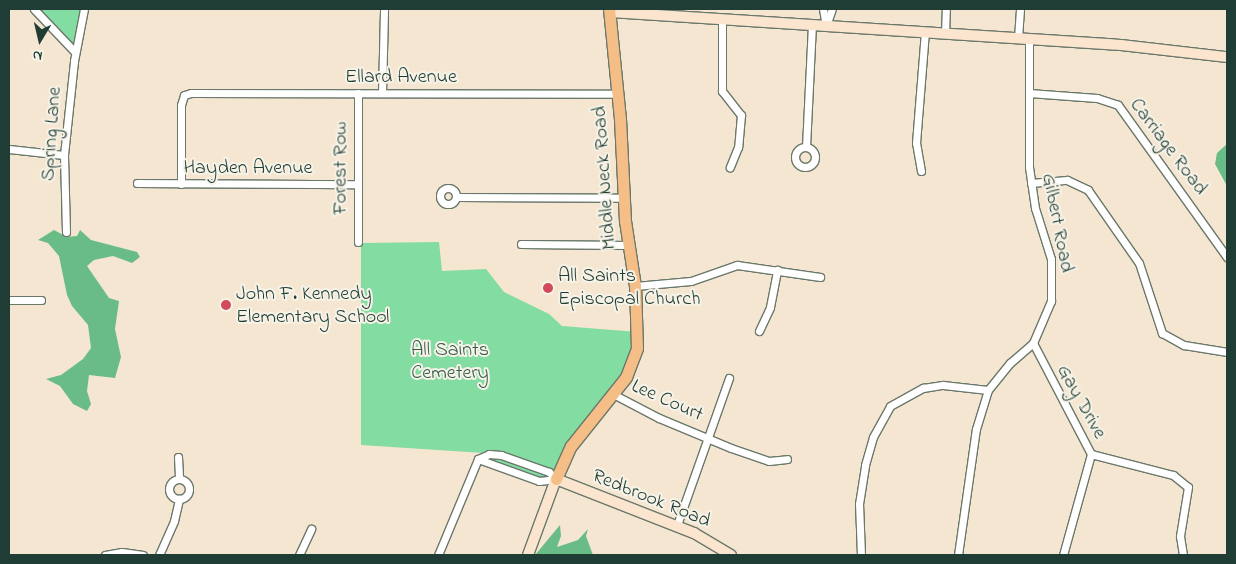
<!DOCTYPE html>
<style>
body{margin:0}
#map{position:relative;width:1236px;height:564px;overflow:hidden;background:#f5e6d1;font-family:"Indie Flower",sans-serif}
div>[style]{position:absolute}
.green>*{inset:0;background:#83dca1}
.forest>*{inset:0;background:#6abc87}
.roads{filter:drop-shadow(1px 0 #6a786b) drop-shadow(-1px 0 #6a786b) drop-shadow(0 1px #6a786b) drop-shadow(0 -1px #6a786b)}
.street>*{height:7px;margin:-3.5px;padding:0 3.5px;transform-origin:3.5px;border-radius:3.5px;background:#fff}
.street>.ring{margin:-3.5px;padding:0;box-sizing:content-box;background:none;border:7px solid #fff;border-radius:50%}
.secondary>*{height:10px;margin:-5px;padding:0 5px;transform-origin:5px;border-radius:5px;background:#fbe5cf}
.primary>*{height:11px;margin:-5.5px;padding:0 5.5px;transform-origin:5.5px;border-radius:5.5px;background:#f6be87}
.dots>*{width:14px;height:14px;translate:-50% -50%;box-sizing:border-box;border:2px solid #f7f3e8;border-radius:50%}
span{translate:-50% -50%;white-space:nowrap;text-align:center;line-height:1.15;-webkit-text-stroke:4px #f7f3e8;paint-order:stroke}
.street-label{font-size:20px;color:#1f3d34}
.poi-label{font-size:20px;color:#1f3d34}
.left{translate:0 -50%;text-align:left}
.park-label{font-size:20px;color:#335d4a}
.frame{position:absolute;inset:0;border:10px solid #1f3d34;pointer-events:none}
.north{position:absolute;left:15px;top:15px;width:50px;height:50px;-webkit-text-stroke:4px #f7f3e8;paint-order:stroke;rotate:189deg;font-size:14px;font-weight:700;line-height:20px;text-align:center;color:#1f3d34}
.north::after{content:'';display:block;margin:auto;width:18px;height:22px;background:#1f3d34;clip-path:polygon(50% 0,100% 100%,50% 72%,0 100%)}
</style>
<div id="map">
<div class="green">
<div style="clip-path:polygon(36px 9px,82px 9px,74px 47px)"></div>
<div style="clip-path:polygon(439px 242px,442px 271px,486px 269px,504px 292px,549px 314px,562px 326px,638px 332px,636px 346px,611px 394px,556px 478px,499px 454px,361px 445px,361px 243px)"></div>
<div style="clip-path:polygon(489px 456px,547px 473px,553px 478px,538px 479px,481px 459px)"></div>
</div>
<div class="forest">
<div style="clip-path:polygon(1227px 144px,1227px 186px,1215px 164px,1217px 153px)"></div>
<div style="clip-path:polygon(54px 230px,67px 237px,77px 236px,80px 230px,91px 240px,137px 252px,140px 257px,132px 263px,113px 256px,94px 260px,87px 266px,109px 298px,119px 301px,115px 329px,121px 357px,115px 378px,89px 375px,87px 391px,91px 404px,87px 411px,73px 404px,60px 386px,46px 379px,61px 375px,83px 359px,91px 348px,88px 325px,72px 306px,67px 295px,59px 256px,48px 243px,38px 240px)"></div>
<div style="clip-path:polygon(560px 525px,561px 536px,557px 547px,578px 540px,588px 529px,586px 536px,593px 555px,535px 555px)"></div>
</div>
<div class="roads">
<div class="street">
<div style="left:34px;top:9px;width:59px;rotate:46.4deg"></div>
<div style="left:823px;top:9px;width:17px;rotate:80deg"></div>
<div style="left:826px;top:26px;width:18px;rotate:-71deg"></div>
<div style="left:722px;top:19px;width:72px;rotate:90deg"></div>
<div style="left:722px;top:91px;width:31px;rotate:52deg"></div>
<div style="left:741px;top:115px;width:32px;rotate:95deg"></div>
<div style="left:738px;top:147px;width:22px;rotate:112deg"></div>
<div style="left:945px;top:34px;width:25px;rotate:-88deg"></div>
<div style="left:1018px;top:38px;width:29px;rotate:-86deg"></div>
<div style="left:358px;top:93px;width:149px;rotate:90deg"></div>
<div style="left:382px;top:93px;width:84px;rotate:-88.6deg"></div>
<div style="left:1029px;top:93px;width:68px;rotate:4.2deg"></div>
<div style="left:1097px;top:98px;width:22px;rotate:18deg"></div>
<div style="left:1118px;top:105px;width:187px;rotate:54.4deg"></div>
<div style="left:806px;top:147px;width:122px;rotate:-87.2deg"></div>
<div class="ring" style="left:795px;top:147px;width:13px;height:13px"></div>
<div style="left:9px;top:149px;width:55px;rotate:6.2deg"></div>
<div style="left:921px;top:171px;width:28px;rotate:-100deg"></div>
<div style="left:916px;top:143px;width:111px;rotate:-85.4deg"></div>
<div style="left:137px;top:183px;width:221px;rotate:0.3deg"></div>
<div style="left:1031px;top:183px;width:36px;rotate:-5deg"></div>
<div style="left:1067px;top:180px;width:23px;rotate:25deg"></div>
<div style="left:1088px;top:190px;width:89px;rotate:55.1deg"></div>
<div style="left:1139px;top:263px;width:74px;rotate:71.8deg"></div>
<div style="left:1162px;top:333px;width:25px;rotate:29deg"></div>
<div style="left:1184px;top:345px;width:44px;rotate:9.2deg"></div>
<div style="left:181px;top:184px;width:79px;rotate:-90deg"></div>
<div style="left:181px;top:105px;width:10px;rotate:-73deg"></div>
<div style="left:184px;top:95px;width:7px;rotate:-16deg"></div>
<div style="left:191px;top:93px;width:427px;rotate:0.1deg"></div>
<div class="ring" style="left:440px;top:188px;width:9px;height:9px"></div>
<div style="left:456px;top:197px;width:167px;rotate:0.3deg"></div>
<div style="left:66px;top:232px;width:77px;rotate:-91.5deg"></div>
<div style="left:64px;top:155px;width:95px;rotate:-83.9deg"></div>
<div style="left:74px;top:61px;width:53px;rotate:-79.1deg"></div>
<div style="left:521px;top:244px;width:107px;rotate:0.5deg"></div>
<div style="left:635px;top:286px;width:56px;rotate:-5.1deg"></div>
<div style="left:691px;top:281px;width:49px;rotate:-19.2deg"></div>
<div style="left:737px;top:265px;width:84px;rotate:8.2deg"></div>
<div style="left:9px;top:300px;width:32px"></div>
<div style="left:759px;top:331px;width:26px;rotate:-65deg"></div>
<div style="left:770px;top:307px;width:38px;rotate:-79deg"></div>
<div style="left:1033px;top:343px;width:125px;rotate:62.4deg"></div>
<div style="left:1091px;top:454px;width:85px;rotate:14.4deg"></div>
<div style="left:1173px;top:475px;width:19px;rotate:39deg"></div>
<div style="left:1188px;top:487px;width:50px;rotate:99.3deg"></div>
<div style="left:1180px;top:536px;width:19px;rotate:81deg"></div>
<div style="left:613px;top:394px;width:52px;rotate:27.6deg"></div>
<div style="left:659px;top:418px;width:78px;rotate:22.6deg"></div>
<div style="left:731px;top:448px;width:40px;rotate:18.9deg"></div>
<div style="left:769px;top:461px;width:18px;rotate:-6deg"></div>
<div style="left:178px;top:457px;width:22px;rotate:87deg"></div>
<div style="left:478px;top:459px;width:65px;rotate:19.8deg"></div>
<div style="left:539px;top:481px;width:17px;rotate:-7deg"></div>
<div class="ring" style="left:169px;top:479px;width:13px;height:13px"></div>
<div style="left:677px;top:525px;width:156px;rotate:-70.5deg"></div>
<div style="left:105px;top:555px;width:17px;rotate:-10deg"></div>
<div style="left:122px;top:552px;width:21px;rotate:8deg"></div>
<div style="left:159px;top:555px;width:37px;rotate:-66deg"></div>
<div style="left:174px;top:521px;width:23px;rotate:-77deg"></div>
<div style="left:299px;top:555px;width:29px;rotate:-65deg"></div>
<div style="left:438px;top:555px;width:104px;rotate:-67.4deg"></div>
<div style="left:478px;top:459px;width:12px;rotate:-24deg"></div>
<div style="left:489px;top:454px;width:12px;rotate:5deg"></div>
<div style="left:501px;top:455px;width:51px;rotate:19.5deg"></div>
<div style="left:549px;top:472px;width:10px;rotate:45deg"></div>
<div style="left:861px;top:555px;width:51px;rotate:-92.2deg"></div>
<div style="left:859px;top:504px;width:39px;rotate:-81deg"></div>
<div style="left:865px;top:465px;width:29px;rotate:-74deg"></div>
<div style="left:873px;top:437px;width:35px;rotate:-61deg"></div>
<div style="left:890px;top:406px;width:38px;rotate:-29deg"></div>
<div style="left:923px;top:388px;width:20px;rotate:-9deg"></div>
<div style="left:943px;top:385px;width:45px;rotate:6.3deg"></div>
<div style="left:958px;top:555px;width:127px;rotate:-81.9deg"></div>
<div style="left:976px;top:429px;width:41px;rotate:-72.9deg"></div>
<div style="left:988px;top:390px;width:35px;rotate:-51deg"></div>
<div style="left:1010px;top:363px;width:30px;rotate:-41deg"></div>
<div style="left:1033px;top:343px;width:46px;rotate:-66.8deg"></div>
<div style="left:1051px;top:301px;width:42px;rotate:-90deg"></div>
<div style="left:1051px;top:259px;width:53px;rotate:-107.4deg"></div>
<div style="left:1035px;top:208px;width:41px;rotate:-98.3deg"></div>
<div style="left:1029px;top:167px;width:128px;rotate:-90deg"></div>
<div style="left:1063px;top:555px;width:105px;rotate:-74.5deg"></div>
</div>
<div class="secondary">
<div style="left:610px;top:12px;width:512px;rotate:3.69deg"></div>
<div style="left:1121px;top:45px;width:107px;rotate:6.5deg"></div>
<div style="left:528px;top:555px;width:81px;rotate:-69.8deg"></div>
<div style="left:556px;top:479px;width:148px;rotate:21.4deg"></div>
<div style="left:694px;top:533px;width:43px;rotate:30.7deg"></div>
</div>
<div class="primary">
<div style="left:556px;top:479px;width:36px;rotate:-66deg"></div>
<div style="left:571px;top:446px;width:88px;rotate:-51.4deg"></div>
<div style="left:626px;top:377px;width:31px;rotate:-69deg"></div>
<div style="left:637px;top:348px;width:62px;rotate:-91.8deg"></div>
<div style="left:635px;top:286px;width:66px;rotate:-98.7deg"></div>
<div style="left:625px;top:221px;width:102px;rotate:-92.8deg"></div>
<div style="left:620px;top:119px;width:111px;rotate:-95.7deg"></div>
</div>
</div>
<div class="dots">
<div style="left:548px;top:288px;background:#d1495b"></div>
<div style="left:226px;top:305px;background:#d1495b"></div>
</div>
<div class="street-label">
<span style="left:401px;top:77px">Ellard Avenue</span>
<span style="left:52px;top:134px;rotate:-86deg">Spring Lane</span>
<span style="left:1168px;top:147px;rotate:53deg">Carriage Road</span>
<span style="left:248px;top:168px">Hayden Avenue</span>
<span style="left:341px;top:168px;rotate:-90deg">Forest Row</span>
<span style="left:605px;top:178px;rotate:-94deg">Middle Neck Road</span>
<span style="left:1057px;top:223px;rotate:79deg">Gilbert Road</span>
<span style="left:667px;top:401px;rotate:24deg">Lee Court</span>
<span style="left:1081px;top:402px;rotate:61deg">Gay Drive</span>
<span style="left:651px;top:499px;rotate:22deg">Redbrook Road</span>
</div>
<div class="poi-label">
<span class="left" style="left:558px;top:288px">All Saints<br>Episcopal Church</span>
<span class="left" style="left:236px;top:306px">John F. Kennedy<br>Elementary School</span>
</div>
<div class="park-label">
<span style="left:450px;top:362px">All Saints<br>Cemetery</span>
</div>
<div class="frame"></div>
<div class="north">N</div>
</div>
